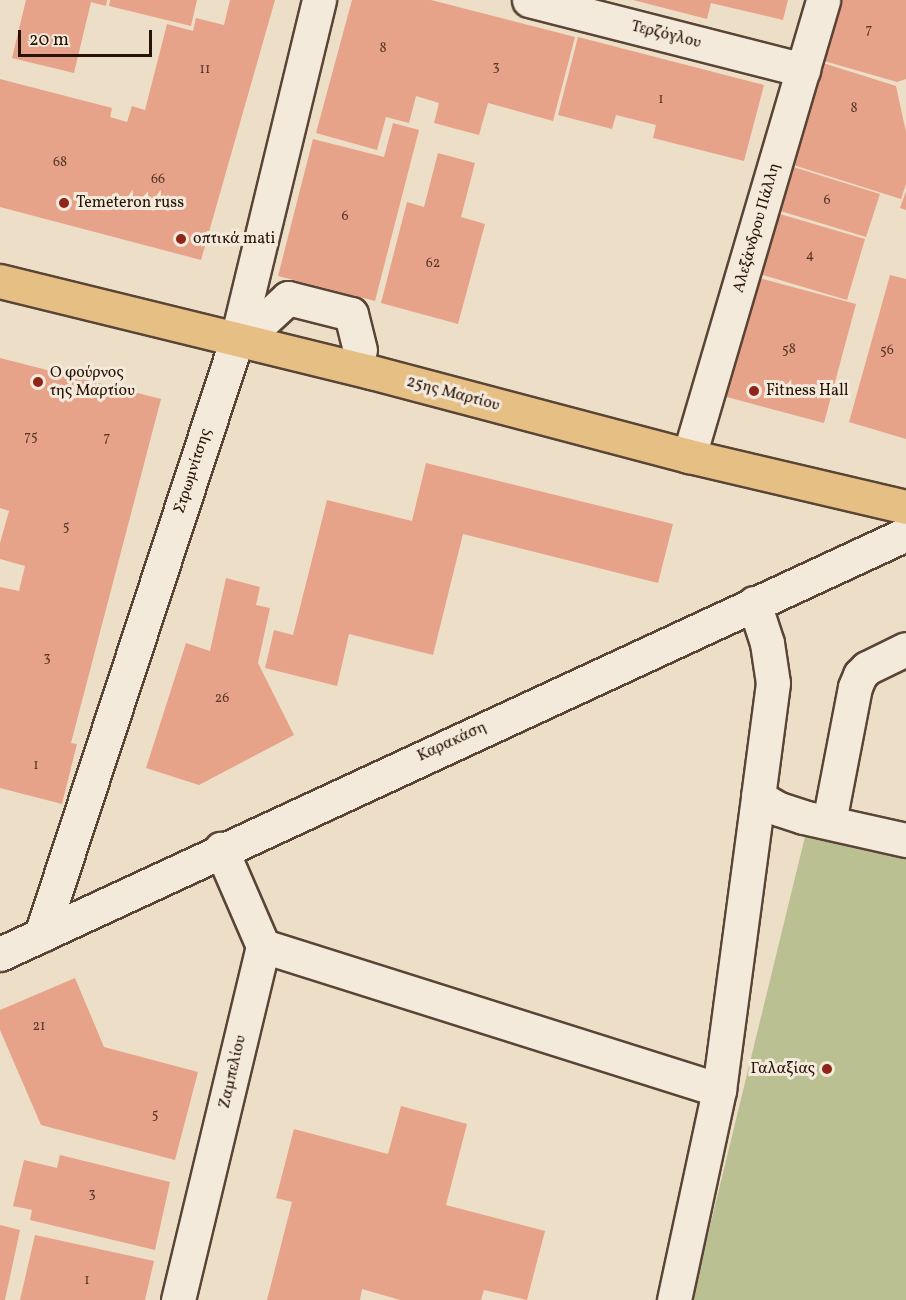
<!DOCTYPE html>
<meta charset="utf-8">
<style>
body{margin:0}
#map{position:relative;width:906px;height:1300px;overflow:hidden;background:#eddec7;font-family:Vollkorn,serif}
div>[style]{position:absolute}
.green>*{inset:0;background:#bbc093}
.building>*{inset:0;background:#e7a38a}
.roads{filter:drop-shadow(2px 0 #594436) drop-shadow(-2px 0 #594436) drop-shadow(0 2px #594436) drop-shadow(0 -2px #594436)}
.minor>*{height:33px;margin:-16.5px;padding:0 16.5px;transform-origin:16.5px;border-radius:16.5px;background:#f3eadb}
.major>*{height:33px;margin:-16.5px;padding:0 16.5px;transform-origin:16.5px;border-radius:16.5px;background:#e6bf84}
.dots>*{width:16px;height:16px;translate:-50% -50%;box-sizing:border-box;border:3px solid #f3eadb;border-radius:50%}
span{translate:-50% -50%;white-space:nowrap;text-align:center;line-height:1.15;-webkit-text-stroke:6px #f3eadb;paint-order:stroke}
.number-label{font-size:14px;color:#583626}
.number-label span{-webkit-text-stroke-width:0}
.street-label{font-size:16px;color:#281105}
.poi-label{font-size:16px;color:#281105}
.left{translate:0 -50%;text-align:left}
.right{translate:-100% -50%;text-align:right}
.scale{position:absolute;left:18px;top:30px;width:134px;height:27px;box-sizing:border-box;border:3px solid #281105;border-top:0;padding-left:8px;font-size:18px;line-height:21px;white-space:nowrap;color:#281105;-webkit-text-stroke:4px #f3eadb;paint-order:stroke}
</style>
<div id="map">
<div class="green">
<div style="clip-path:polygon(810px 816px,906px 838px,906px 1300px,692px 1300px)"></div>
</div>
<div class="building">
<div style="clip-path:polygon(26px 0,107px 0,106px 6px,91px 2px,74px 73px,12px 58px)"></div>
<div style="clip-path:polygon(110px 0,197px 0,191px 26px,109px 6px)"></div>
<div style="clip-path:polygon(230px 0,275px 0,201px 260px,0 207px,0 79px,112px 108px,110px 117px,127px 122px,132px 106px,145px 110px,167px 24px,193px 31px,196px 18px,224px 25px)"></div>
<div style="clip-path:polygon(352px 0,431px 0,575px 37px,553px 121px,488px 103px,479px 135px,434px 123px,439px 103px,416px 96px,409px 123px,386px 117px,377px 150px,316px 133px)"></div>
<div style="clip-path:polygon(633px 0,788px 0,783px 20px,711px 3px,707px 19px)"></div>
<div style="clip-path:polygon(841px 0,906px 0,906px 79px,897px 82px,824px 61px)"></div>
<div style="clip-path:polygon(578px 37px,764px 85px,744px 161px,653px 138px,656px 125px,616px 115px,612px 129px,558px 115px)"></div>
<div style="clip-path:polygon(823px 63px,896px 86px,906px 132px,906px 184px,901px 199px,790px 164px)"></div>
<div style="clip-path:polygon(393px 123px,419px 130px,375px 301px,278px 276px,313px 139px,384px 157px)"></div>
<div style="clip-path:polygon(438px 153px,475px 163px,461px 217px,485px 224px,458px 324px,381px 303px,407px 202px,424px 207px)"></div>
<div style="clip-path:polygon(787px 165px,880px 194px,866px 237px,774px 209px)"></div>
<div style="clip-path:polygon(906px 191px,906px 210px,900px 208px)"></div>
<div style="clip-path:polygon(773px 212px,865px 239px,847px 300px,756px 273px)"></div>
<div style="clip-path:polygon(890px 275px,906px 279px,906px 439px,849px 422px)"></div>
<div style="clip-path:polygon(755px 277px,856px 304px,824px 423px,723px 396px)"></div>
<div style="clip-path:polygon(0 358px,161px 399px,71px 743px,77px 744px,62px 804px,0 788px,0 587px,19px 591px,25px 566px,0 559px,0 543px,9px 511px,0 508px)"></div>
<div style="clip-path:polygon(426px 463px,673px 524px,658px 583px,463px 534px,433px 655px,349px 634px,337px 686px,265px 668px,274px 630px,293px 635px,327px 500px,412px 521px)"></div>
<div style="clip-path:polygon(226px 578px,260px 587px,256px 605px,270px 608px,258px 663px,294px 735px,199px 785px,146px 768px,186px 643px,210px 651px)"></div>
<div style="clip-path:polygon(75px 978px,104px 1047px,198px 1072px,175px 1160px,41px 1125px,0 1030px,0 1010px)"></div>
<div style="clip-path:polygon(401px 1106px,467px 1124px,446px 1205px,545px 1231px,527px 1300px,484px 1290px,481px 1300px,400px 1300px,362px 1289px,360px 1300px,267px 1300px,292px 1202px,276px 1198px,294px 1129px,388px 1154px)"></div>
<div style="clip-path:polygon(60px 1155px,170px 1182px,155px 1250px,30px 1220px,32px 1210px,13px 1206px,24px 1160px,57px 1168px)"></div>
<div style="clip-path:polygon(0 1225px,20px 1230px,5px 1300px,0 1300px)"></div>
<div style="clip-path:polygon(35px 1235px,154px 1261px,145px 1300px,20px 1300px)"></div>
</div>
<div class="roads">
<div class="minor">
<div style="left:529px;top:0;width:283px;rotate:14.3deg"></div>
<div style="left:260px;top:324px;width:38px;rotate:-43deg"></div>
<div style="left:288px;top:298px;width:65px;rotate:14.3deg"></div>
<div style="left:351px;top:314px;width:37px;rotate:76deg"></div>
<div style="left:689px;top:456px;width:475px;rotate:-73.6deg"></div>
<div style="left:754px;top:603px;width:42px;rotate:72deg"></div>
<div style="left:767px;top:643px;width:40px;rotate:81.5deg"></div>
<div style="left:773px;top:683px;width:115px;rotate:97.5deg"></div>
<div style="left:758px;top:797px;width:24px;rotate:30deg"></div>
<div style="left:779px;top:809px;width:25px;rotate:18deg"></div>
<div style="left:803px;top:817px;width:106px;rotate:12.6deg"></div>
<div style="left:829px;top:822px;width:137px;rotate:-79.1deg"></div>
<div style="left:855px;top:687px;width:13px;rotate:-67deg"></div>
<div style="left:860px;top:675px;width:10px;rotate:-45deg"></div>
<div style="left:867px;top:668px;width:43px;rotate:-26deg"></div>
<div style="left:41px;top:935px;width:627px;rotate:-71.8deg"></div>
<div style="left:237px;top:339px;width:349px;rotate:-76.4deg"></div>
<div style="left:263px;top:946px;width:478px;rotate:17.5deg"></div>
<div style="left:0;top:954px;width:999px;rotate:-24.87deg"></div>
<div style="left:178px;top:1300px;width:364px;rotate:-76.5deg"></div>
<div style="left:263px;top:946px;width:106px;rotate:-113.4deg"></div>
<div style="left:674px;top:1300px;width:215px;rotate:-77.9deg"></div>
<div style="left:719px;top:1090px;width:296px;rotate:-82.4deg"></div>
</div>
<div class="major">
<div style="left:0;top:281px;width:382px;rotate:13.8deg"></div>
<div style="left:371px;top:372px;width:329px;rotate:14.8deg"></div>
<div style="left:689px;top:456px;width:223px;rotate:13.2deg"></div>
</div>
</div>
<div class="dots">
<div style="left:64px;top:203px;background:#8f2418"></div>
<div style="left:181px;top:239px;background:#8f2418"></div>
<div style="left:38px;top:382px;background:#8f2418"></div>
<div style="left:754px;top:391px;background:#8f2418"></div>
<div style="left:827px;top:1069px;background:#8f2418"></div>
</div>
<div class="number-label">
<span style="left:869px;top:30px">7</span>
<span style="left:383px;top:49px">8</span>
<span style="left:496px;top:67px">3</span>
<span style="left:205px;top:70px">11</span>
<span style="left:661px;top:100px">1</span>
<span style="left:854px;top:109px">8</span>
<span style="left:60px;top:163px">68</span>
<span style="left:158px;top:180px">66</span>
<span style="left:827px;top:201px">6</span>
<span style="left:345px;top:217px">6</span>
<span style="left:810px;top:256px">4</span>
<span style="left:433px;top:264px">62</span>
<span style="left:789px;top:350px">58</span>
<span style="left:887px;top:351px">56</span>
<span style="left:31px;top:437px">75</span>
<span style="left:107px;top:438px">7</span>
<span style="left:66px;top:527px">5</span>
<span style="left:47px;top:658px">3</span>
<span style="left:222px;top:699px">26</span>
<span style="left:36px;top:766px">1</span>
<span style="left:39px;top:1027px">21</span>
<span style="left:155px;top:1115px">5</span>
<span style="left:92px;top:1194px">3</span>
<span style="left:87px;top:1281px">1</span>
</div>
<div class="street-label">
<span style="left:666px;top:35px;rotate:14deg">Τερζόγλου</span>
<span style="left:757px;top:228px;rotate:-74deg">Αλεξάνδρου Πάλλη</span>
<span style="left:453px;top:394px;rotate:15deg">25ης Μαρτίου</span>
<span style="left:193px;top:471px;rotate:-72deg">Στρωμνίτσης</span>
<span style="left:452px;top:742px;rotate:-25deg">Καρακάση</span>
<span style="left:233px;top:1072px;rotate:-77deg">Ζαμπελίου</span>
</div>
<div class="poi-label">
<span class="left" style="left:76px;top:203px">Temeteron russ</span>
<span class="left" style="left:193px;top:239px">οπτικά mati</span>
<span class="left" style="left:50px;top:382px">Ο φούρνος<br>της Μαρτίου</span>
<span class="left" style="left:766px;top:391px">Fitness Hall</span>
<span class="right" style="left:815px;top:1069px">Γαλαξίας</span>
</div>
<div class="scale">20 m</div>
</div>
